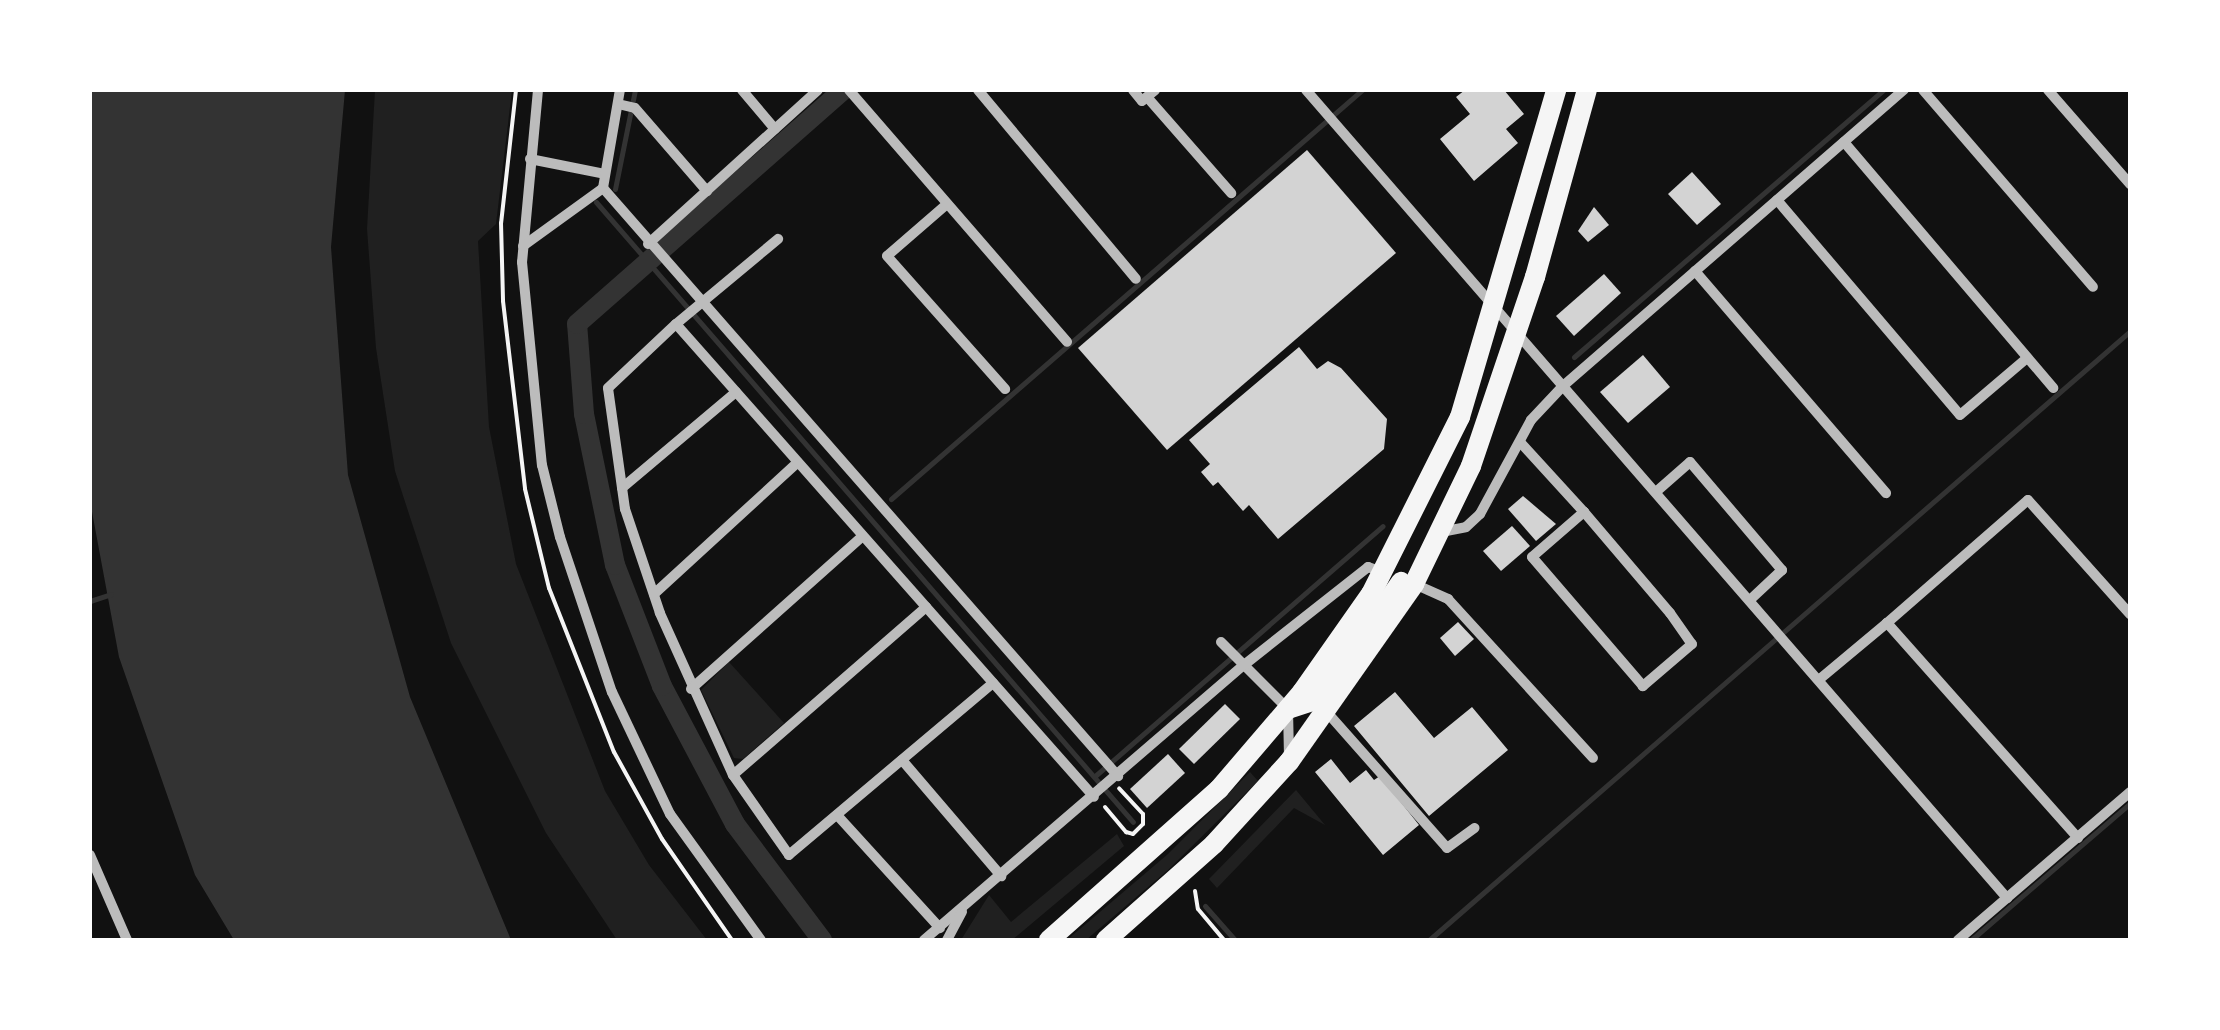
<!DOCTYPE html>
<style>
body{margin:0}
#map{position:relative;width:2220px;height:1030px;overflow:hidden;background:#111;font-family:"Asap Condensed",sans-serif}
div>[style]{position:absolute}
.green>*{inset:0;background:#202020}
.water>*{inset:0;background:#333}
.stream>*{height:5px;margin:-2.5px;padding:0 2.5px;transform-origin:2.5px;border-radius:2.5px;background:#333}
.canal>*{height:20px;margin:-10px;padding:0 10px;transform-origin:10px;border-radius:10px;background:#333}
.building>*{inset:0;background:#d3d3d3}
.path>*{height:4px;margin:-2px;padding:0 2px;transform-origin:2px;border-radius:2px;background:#f5f5f5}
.minor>*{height:10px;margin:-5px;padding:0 5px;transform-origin:5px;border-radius:5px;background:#bcbcbc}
.trunk>*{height:20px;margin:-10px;padding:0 10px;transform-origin:10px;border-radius:10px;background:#f5f5f5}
span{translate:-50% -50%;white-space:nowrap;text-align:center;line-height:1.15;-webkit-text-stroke:8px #fff;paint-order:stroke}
.frame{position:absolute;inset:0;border:92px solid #fff;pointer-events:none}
</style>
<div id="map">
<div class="green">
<div style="clip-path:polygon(375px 90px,512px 90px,496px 224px,478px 241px,489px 427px,516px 564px,605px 791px,649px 865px,707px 940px,617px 940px,546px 833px,451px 643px,395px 471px,376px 348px,367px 229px)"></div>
<div style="clip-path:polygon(729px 662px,784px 723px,743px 759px,734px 758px,701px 690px)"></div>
<div style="clip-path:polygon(1250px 772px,1258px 781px,1168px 870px,1086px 940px,1067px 940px,1168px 854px)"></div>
<div style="clip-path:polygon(1296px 790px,1325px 825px,1294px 808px,1217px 888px,1209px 879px)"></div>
<div style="clip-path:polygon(1117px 834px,1124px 846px,1012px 940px,961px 940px,989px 895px,1011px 922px)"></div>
</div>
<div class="water">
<div style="clip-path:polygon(90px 90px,345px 90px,331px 247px,348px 475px,410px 697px,511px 940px,234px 940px,195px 875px,119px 657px,90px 501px)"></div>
</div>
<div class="stream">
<div style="left:615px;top:189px;width:101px;rotate:-78.6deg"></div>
<div style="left:596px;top:202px;width:820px;rotate:49.1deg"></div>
<div style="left:1574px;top:357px;width:408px;rotate:-40.8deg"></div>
<div style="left:891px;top:499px;width:624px;rotate:-40.97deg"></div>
<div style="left:90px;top:601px;width:22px;rotate:-18deg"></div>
<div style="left:1095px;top:776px;width:381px;rotate:-41deg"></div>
<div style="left:1205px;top:906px;width:45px;rotate:48.6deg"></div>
<div style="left:1429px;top:940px;width:929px;rotate:-40.98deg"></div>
<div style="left:1971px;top:940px;width:210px;rotate:-40.7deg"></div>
</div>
<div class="canal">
<div style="left:822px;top:940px;width:145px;rotate:-126.9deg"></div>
<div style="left:735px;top:824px;width:156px;rotate:-117.9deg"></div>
<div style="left:662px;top:686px;width:130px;rotate:-111.2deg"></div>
<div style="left:615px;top:565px;width:154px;rotate:-101.6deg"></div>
<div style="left:584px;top:414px;width:90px;rotate:-94.4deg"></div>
<div style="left:577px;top:324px;width:354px;rotate:-41.3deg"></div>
</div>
<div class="building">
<div style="clip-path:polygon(1465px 90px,1504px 90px,1524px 114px,1506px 129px,1518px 143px,1474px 181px,1440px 139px,1470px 114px,1456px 97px)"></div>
<div style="clip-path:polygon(1307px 150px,1396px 253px,1167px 450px,1078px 348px)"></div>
<div style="clip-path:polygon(1692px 172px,1721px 204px,1697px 225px,1668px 194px)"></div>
<div style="clip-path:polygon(1594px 207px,1609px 225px,1588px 242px,1578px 231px)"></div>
<div style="clip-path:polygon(1604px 274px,1621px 293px,1574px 336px,1556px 316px)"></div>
<div style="clip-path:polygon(1299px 347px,1317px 369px,1328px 361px,1341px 368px,1387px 419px,1384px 449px,1278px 539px,1249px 505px,1243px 511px,1218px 482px,1213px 486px,1201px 472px,1210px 464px,1189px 440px)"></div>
<div style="clip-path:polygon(1643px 355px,1670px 387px,1628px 423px,1600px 392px)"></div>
<div style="clip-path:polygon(1523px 496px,1556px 524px,1536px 541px,1508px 509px)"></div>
<div style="clip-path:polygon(1512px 526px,1530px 546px,1501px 571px,1483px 551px)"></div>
<div style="clip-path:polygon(1458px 622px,1474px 639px,1455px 656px,1440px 638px)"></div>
<div style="clip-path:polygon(1395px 692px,1434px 738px,1472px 707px,1508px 750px,1429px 816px,1354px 726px)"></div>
<div style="clip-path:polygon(1225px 704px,1240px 719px,1194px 764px,1179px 749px)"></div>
<div style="clip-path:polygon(1168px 754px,1185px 773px,1147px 808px,1130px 789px)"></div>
<div style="clip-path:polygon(1331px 759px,1350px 783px,1366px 770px,1374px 780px,1380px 776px,1419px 825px,1383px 855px,1315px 772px)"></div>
</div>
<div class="path">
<div style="left:516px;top:90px;width:134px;rotate:96.4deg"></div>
<div style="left:501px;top:223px;width:78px;rotate:88.5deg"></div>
<div style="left:503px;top:301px;width:189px;rotate:83.3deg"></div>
<div style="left:525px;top:489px;width:102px;rotate:76.4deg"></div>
<div style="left:549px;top:588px;width:176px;rotate:68.4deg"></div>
<div style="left:614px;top:752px;width:99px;rotate:61.1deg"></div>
<div style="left:662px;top:839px;width:123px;rotate:55.3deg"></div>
<div style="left:1105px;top:807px;width:33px;rotate:50deg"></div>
<div style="left:1126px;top:832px;width:7px;rotate:16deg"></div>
<div style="left:1133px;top:834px;width:14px;rotate:-45deg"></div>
<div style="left:1143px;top:824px;width:10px;rotate:-90deg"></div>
<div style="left:1143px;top:814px;width:35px;rotate:-133deg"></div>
<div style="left:1195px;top:891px;width:18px;rotate:81deg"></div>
<div style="left:1198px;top:909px;width:40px;rotate:50deg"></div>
</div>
<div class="minor">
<div style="left:538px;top:90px;width:173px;rotate:95.3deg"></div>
<div style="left:522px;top:262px;width:204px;rotate:84.4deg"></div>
<div style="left:542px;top:465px;width:74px;rotate:76deg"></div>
<div style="left:560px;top:537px;width:163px;rotate:71.5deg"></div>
<div style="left:612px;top:692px;width:135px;rotate:64.6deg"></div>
<div style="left:670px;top:814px;width:155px;rotate:54.2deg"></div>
<div style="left:742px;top:90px;width:51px;rotate:49.8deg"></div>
<div style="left:849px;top:90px;width:333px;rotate:49.1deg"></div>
<div style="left:978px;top:90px;width:246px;rotate:50.1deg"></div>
<div style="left:1133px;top:90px;width:14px;rotate:51deg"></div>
<div style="left:1142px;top:101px;width:17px;rotate:-40deg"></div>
<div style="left:1306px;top:90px;width:1070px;rotate:49.06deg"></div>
<div style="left:1923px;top:90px;width:260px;rotate:49.2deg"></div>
<div style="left:2048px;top:90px;width:125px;rotate:48.9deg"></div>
<div style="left:1147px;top:97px;width:128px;rotate:48.8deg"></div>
<div style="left:618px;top:104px;width:17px;rotate:13deg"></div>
<div style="left:635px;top:108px;width:110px;rotate:49.1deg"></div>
<div style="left:1844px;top:142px;width:323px;rotate:49.6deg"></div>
<div style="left:530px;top:159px;width:76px;rotate:11.3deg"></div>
<div style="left:603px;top:188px;width:782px;rotate:48.79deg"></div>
<div style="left:1777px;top:200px;width:282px;rotate:49.6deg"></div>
<div style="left:1960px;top:415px;width:88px;rotate:-40.4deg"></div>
<div style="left:947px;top:204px;width:79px;rotate:139.1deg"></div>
<div style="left:887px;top:256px;width:178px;rotate:48.4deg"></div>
<div style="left:648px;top:244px;width:229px;rotate:-42.2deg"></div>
<div style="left:523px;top:246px;width:99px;rotate:-35.9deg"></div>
<div style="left:603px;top:188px;width:99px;rotate:-80.2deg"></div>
<div style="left:1695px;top:271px;width:293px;rotate:49.3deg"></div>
<div style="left:676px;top:324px;width:133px;rotate:-39.8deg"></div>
<div style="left:1520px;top:442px;width:95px;rotate:47.6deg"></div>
<div style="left:1584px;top:512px;width:133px;rotate:49.6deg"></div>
<div style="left:1670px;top:613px;width:38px;rotate:55deg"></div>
<div style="left:1692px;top:644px;width:65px;rotate:139.4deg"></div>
<div style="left:1643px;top:686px;width:170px;rotate:-130.7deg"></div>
<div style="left:1532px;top:557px;width:69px;rotate:-40.9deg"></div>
<div style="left:622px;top:488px;width:149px;rotate:-40.1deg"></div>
<div style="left:1657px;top:491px;width:44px;rotate:-41.3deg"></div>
<div style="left:1690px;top:462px;width:142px;rotate:49.6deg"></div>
<div style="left:1782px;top:570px;width:42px;rotate:136.9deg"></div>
<div style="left:1441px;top:532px;width:25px;rotate:-11deg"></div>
<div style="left:1466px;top:527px;width:19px;rotate:-43deg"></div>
<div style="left:1480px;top:514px;width:107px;rotate:-61.5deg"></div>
<div style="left:1531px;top:420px;width:47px;rotate:-46.7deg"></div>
<div style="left:1563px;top:386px;width:452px;rotate:-41deg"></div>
<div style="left:1410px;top:582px;width:42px;rotate:24.1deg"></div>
<div style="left:1448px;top:599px;width:215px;rotate:47.6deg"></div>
<div style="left:654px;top:594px;width:195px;rotate:-42.5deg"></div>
<div style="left:1221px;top:642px;width:95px;rotate:45deg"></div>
<div style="left:1288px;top:709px;width:47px;rotate:88.8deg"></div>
<div style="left:1821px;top:678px;width:86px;rotate:-39.8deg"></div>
<div style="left:993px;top:683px;width:267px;rotate:139.9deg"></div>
<div style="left:789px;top:855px;width:98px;rotate:-125deg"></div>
<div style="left:733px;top:775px;width:178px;rotate:-114.3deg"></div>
<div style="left:660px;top:613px;width:110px;rotate:-108.6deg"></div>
<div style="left:625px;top:509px;width:122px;rotate:-98deg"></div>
<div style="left:608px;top:388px;width:93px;rotate:-43.3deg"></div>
<div style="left:676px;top:324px;width:631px;rotate:48.53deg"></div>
<div style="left:691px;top:689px;width:230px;rotate:-41.7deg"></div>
<div style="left:1325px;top:710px;width:184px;rotate:48.5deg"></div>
<div style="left:1447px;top:848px;width:34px;rotate:-36deg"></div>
<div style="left:902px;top:760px;width:153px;rotate:49.5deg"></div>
<div style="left:733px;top:775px;width:256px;rotate:-41deg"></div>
<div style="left:837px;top:815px;width:153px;rotate:47.7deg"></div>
<div style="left:2078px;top:838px;width:288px;rotate:-131.6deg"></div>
<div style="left:1887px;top:623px;width:187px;rotate:-41.1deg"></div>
<div style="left:2028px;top:500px;width:153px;rotate:48.2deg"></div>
<div style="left:90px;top:855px;width:93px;rotate:66.5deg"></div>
<div style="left:924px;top:940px;width:422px;rotate:-40.7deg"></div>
<div style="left:1244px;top:665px;width:158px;rotate:-38.3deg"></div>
<div style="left:1368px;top:567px;width:18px;rotate:19deg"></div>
<div style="left:947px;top:940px;width:32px;rotate:-62deg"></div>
<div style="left:1958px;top:940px;width:227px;rotate:-40.7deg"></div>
</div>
<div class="trunk">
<div style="left:1288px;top:709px;width:33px;rotate:-18deg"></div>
<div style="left:1319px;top:699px;width:143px;rotate:-55deg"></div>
<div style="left:1049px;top:940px;width:227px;rotate:-41.6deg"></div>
<div style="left:1219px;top:789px;width:128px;rotate:-49.4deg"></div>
<div style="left:1302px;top:692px;width:120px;rotate:-54.9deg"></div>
<div style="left:1371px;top:594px;width:198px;rotate:-63.3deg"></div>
<div style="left:1460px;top:417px;width:341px;rotate:-73.6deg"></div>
<div style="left:1106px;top:940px;width:144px;rotate:-41.6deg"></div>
<div style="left:1214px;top:844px;width:111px;rotate:-47.6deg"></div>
<div style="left:1289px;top:762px;width:218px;rotate:-54.9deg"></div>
<div style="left:1414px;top:584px;width:131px;rotate:-64.2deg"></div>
<div style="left:1471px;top:466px;width:200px;rotate:-71.3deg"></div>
<div style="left:1535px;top:277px;width:194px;rotate:-74.5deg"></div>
</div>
<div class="frame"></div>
</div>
